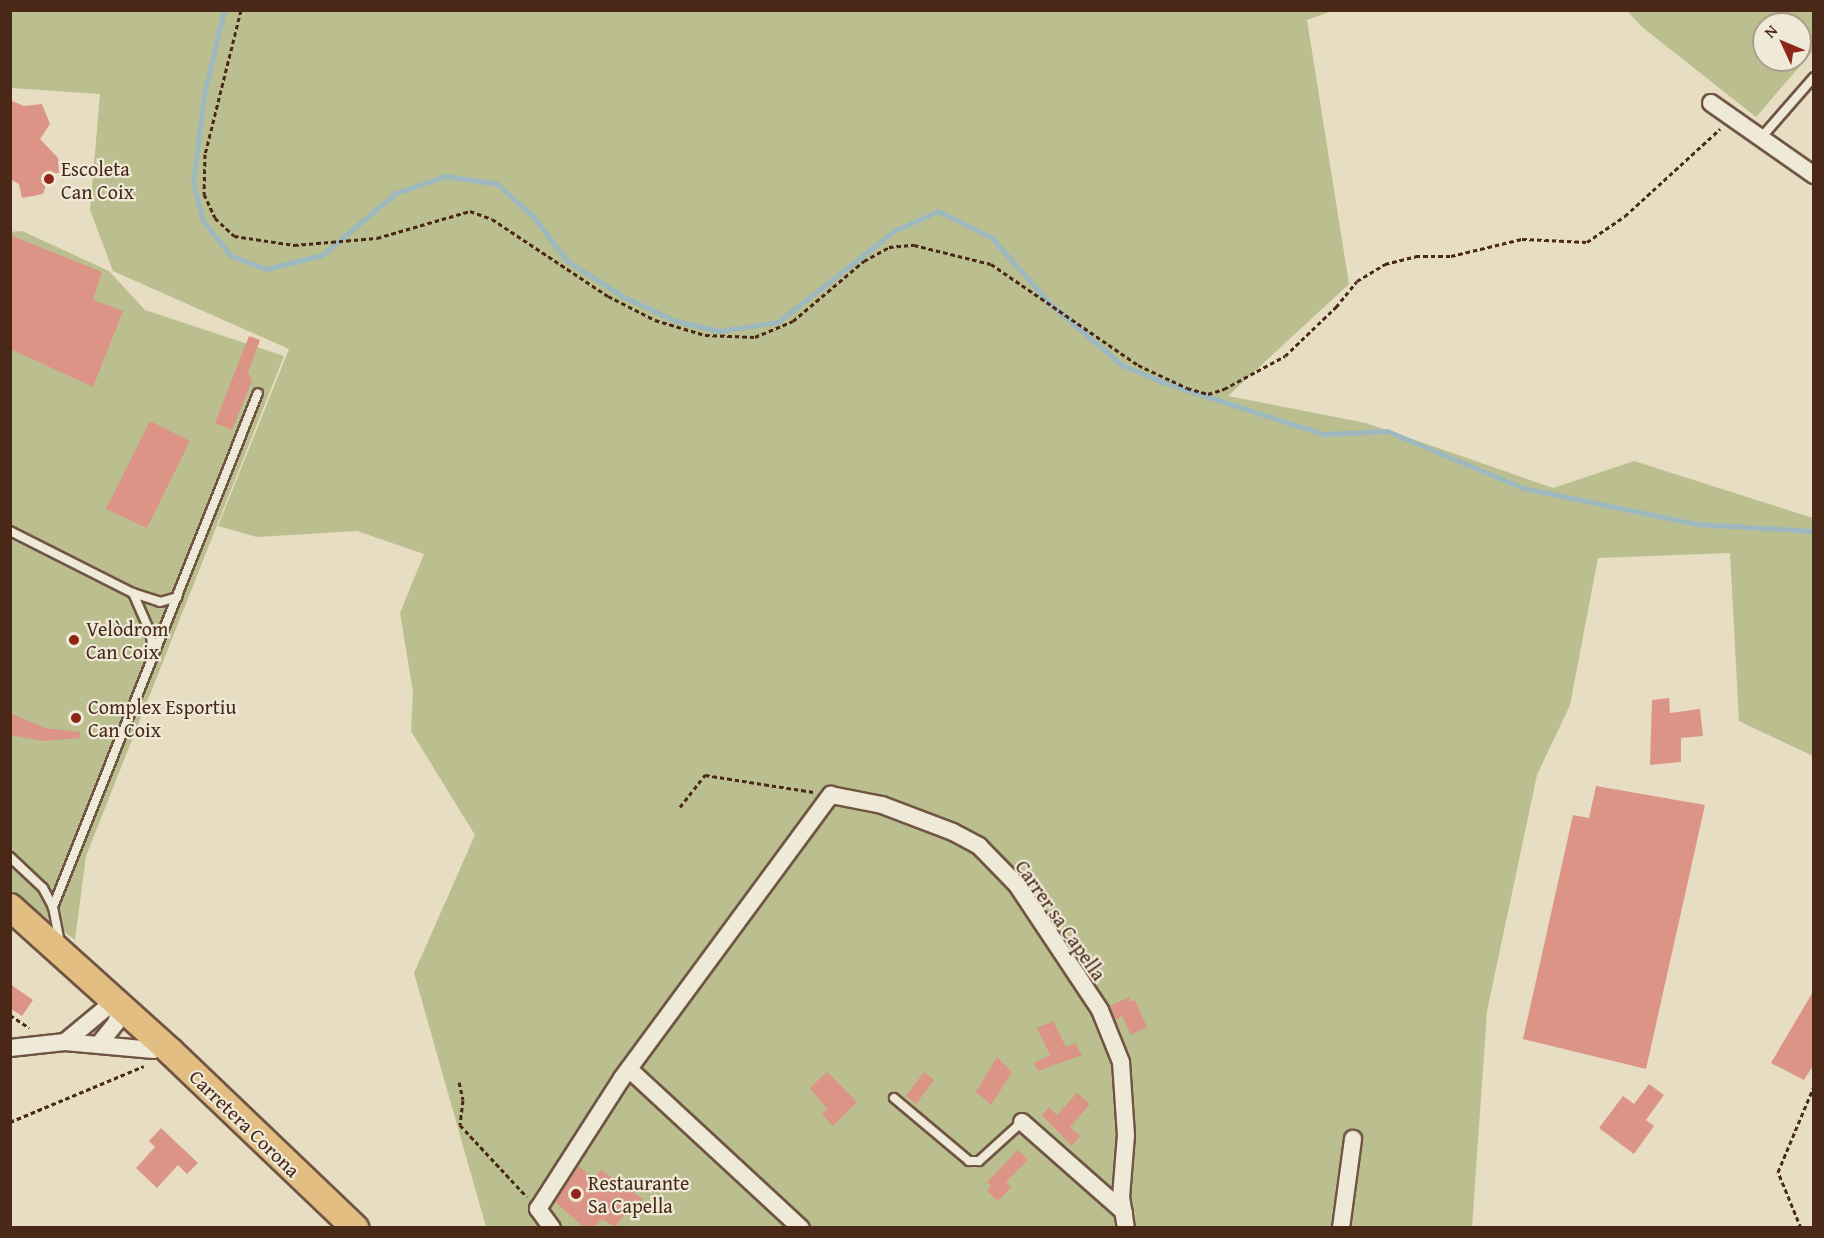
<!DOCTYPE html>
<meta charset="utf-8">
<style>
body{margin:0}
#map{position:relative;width:1824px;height:1238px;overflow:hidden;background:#e6ddc3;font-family:"Gentium Book Plus",serif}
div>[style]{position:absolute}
.green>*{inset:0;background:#bbbf8f}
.stream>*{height:5px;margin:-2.5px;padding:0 2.5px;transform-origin:2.5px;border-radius:2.5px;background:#9db8bf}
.building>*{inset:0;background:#dc9487}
.path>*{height:3px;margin-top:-1.5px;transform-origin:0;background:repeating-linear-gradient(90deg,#492818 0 4.5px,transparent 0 7.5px)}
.roads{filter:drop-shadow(2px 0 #705543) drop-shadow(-2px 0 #705543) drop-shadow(0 2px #705543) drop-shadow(0 -2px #705543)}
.lane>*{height:8px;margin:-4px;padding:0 4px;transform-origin:4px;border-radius:4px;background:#efe9d8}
.street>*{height:16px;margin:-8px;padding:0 8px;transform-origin:8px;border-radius:8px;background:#efe9d8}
.primary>*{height:26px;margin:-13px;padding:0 13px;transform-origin:13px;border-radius:13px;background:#e3be82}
.dots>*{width:16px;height:16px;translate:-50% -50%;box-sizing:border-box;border:3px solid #efe9d8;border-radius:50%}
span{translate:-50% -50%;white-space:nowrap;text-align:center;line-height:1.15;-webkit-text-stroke:4.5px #efe9d8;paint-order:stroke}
.poi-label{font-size:20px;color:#492818}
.left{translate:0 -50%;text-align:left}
.street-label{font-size:20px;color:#492818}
.frame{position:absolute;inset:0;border:12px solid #492818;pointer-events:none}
.north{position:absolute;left:1752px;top:12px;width:60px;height:60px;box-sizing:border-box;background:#efe9d8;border:2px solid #ad9c8b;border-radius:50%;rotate:314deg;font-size:16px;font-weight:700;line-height:24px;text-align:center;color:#492818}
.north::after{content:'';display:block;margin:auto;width:21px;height:27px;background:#8f2418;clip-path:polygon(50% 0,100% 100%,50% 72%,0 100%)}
</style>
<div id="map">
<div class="green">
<div style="clip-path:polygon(10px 11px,1332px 11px,1307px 20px,1349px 284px,1228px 396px,1366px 423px,1553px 488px,1634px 461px,1813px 518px,1813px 756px,1739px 721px,1730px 553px,1598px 558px,1570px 705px,1537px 775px,1487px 1011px,1472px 1227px,486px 1227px,414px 973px,475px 835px,411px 731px,413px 692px,400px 613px,424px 554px,357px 531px,257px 537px,218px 526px,289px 349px,113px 271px,90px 210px,100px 94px,11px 88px)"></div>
<div style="clip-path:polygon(evenodd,1627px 11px,1813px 11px,1813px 51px,1756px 117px,1642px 27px,1627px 11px,1764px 24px,1800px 24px,1800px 60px,1764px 60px,1764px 24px)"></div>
<div style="clip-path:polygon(22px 231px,109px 271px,145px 310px,284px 356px,86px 856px,75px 940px,11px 890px,10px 232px)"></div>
</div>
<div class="stream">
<div style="left:224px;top:10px;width:87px;rotate:103.2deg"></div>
<div style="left:204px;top:95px;width:89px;rotate:97.1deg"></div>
<div style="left:193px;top:183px;width:39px;rotate:75deg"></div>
<div style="left:203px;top:221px;width:45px;rotate:51.3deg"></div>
<div style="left:231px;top:256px;width:37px;rotate:20deg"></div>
<div style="left:266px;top:269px;width:58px;rotate:-14deg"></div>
<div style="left:322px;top:255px;width:97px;rotate:-40deg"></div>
<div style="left:396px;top:193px;width:53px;rotate:-18.8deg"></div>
<div style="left:446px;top:176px;width:52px;rotate:8.9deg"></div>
<div style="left:497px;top:184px;width:48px;rotate:41.6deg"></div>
<div style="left:533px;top:216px;width:56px;rotate:52.9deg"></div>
<div style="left:567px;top:261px;width:65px;rotate:32.5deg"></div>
<div style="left:622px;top:296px;width:60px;rotate:24.8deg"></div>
<div style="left:676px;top:321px;width:44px;rotate:13.1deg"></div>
<div style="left:719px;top:331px;width:60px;rotate:-8.7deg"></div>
<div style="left:778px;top:322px;width:147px;rotate:-38.1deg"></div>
<div style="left:894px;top:231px;width:48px;rotate:-24.4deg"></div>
<div style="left:938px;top:211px;width:60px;rotate:26.6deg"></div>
<div style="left:992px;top:238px;width:91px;rotate:48.6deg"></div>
<div style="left:1052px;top:306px;width:92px;rotate:40.1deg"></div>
<div style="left:1122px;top:365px;width:44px;rotate:22.5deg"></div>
<div style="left:1163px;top:382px;width:168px;rotate:18deg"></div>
<div style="left:1323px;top:434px;width:64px;rotate:-2.7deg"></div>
<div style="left:1387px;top:431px;width:147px;rotate:22.7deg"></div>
<div style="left:1523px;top:488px;width:178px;rotate:11.7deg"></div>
<div style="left:1697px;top:524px;width:117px;rotate:3.4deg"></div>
</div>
<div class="building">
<div style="clip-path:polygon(10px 100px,24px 106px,42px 104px,50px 124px,40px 139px,58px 158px,59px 173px,50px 173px,43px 194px,22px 198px,19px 184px,10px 179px)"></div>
<div style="clip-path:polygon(10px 235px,102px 272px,93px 300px,123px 311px,93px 387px,10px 349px)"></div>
<div style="clip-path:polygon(249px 336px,260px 340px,248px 373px,252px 381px,232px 430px,215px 423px)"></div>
<div style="clip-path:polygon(150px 421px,190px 441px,147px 528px,106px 509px)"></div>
<div style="clip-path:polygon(1669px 698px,1670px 713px,1700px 709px,1703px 736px,1681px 738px,1681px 762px,1650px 765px,1652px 700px)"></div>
<div style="clip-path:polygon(10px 713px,45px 728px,80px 732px,80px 738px,44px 741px,10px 735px)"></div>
<div style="clip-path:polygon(1596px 786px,1705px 805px,1646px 1069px,1523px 1039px,1573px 815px,1589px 818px)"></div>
<div style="clip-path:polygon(10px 984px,33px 1000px,22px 1016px,10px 1008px)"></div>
<div style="clip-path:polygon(1814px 990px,1814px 1064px,1804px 1080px,1771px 1063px)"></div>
<div style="clip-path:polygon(1129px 997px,1131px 1002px,1135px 1000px,1147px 1027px,1131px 1035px,1122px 1016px,1115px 1020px,1110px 1006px)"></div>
<div style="clip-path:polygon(1053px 1021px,1066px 1047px,1075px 1043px,1082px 1055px,1038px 1071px,1034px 1063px,1050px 1055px,1037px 1028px)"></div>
<div style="clip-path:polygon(997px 1057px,1012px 1072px,991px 1105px,976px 1092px)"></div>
<div style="clip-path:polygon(827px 1072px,857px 1102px,833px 1126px,822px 1114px,827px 1109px,810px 1088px)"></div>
<div style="clip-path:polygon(924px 1072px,934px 1080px,916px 1104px,906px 1096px)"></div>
<div style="clip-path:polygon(1649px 1084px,1664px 1095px,1646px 1120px,1654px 1126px,1634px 1154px,1599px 1128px,1623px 1096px,1634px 1104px)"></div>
<div style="clip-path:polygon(1077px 1093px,1090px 1104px,1070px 1127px,1080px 1136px,1072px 1146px,1042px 1115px,1049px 1107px,1057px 1115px)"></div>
<div style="clip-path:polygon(161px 1128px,198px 1163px,187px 1174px,178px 1165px,157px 1188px,136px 1168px,155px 1147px,149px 1141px)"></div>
<div style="clip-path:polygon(1018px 1150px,1028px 1160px,1006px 1182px,1011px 1187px,998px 1201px,987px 1191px,991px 1186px,987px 1182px)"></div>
<div style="clip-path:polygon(579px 1166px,594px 1179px,601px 1170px,643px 1199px,630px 1216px,626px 1212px,615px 1227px,602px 1219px,595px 1227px,584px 1227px,555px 1202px)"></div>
</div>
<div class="path">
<div style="left:241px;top:10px;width:148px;rotate:104deg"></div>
<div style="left:205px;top:154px;width:40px;rotate:91.4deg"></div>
<div style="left:204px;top:194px;width:26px;rotate:65deg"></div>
<div style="left:215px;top:218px;width:26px;rotate:43deg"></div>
<div style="left:234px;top:236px;width:61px;rotate:8.5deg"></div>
<div style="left:294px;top:245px;width:83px;rotate:-4.8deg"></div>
<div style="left:377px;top:238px;width:97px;rotate:-16.2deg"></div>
<div style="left:470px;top:211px;width:23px;rotate:20deg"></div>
<div style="left:492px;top:219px;width:139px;rotate:33.6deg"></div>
<div style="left:608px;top:296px;width:53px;rotate:27.1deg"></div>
<div style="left:655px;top:320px;width:52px;rotate:16.7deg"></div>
<div style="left:705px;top:335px;width:50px;rotate:2.3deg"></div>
<div style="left:755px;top:337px;width:41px;rotate:-22.8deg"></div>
<div style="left:793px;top:321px;width:93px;rotate:-40.2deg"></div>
<div style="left:864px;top:261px;width:29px;rotate:-29deg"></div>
<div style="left:889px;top:247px;width:25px;rotate:-5deg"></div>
<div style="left:914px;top:245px;width:79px;rotate:13.9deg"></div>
<div style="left:991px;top:264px;width:178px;rotate:34.5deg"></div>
<div style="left:1138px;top:365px;width:54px;rotate:25.1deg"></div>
<div style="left:1187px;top:388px;width:22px;rotate:16deg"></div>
<div style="left:1208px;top:394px;width:17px;rotate:-17deg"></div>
<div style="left:1224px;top:389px;width:69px;rotate:-28.4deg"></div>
<div style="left:1285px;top:356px;width:71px;rotate:-43.9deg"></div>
<div style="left:1336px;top:307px;width:33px;rotate:-51deg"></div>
<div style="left:1357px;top:281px;width:33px;rotate:-31deg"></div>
<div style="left:1385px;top:264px;width:32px;rotate:-14deg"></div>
<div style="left:1416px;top:256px;width:35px"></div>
<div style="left:1451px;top:256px;width:73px;rotate:-13.5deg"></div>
<div style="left:1522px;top:239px;width:65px;rotate:2.6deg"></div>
<div style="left:1587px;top:242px;width:46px;rotate:-34.4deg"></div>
<div style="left:1625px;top:216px;width:129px;rotate:-42.5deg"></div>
<div style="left:680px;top:807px;width:41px;rotate:-52deg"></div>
<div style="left:705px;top:775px;width:110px;rotate:8.9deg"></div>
<div style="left:10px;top:1015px;width:23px;rotate:34deg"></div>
<div style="left:459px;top:1082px;width:18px;rotate:77deg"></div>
<div style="left:463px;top:1100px;width:25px;rotate:97deg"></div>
<div style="left:460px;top:1125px;width:98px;rotate:47.1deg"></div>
<div style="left:10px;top:1122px;width:145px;rotate:-22.7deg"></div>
<div style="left:1801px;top:1228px;width:61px;rotate:-112.3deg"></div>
<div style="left:1778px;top:1172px;width:93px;rotate:-67.3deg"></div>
</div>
<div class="roads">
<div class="lane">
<div style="left:1760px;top:139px;width:82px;rotate:-48.9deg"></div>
<div style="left:10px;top:531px;width:138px;rotate:26.8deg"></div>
<div style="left:133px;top:593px;width:43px;rotate:66.4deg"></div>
<div style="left:150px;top:632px;width:23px;rotate:80deg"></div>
<div style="left:133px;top:593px;width:28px;rotate:18deg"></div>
<div style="left:160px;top:602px;width:18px;rotate:-16deg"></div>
<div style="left:10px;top:857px;width:45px;rotate:43.2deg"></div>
<div style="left:43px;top:888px;width:21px;rotate:62deg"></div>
<div style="left:53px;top:907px;width:36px;rotate:79deg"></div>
<div style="left:53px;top:907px;width:553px;rotate:-68.26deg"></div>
<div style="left:894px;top:1098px;width:98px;rotate:40deg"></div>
<div style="left:969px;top:1161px;width:10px"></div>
<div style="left:979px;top:1161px;width:58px;rotate:-42.2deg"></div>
</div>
<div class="street">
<div style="left:1711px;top:103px;width:126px;rotate:35deg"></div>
<div style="left:65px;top:1042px;width:62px;rotate:-39.8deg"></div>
<div style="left:99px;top:1044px;width:27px;rotate:-51deg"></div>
<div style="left:116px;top:1023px;width:14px;rotate:-73deg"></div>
<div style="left:10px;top:1048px;width:55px;rotate:-6.2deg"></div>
<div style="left:65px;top:1042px;width:89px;rotate:5.1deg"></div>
<div style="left:629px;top:1069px;width:234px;rotate:42.8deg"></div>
<div style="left:1022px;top:1122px;width:136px;rotate:41.4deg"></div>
<div style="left:552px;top:1228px;width:24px;rotate:-126deg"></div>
<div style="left:538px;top:1209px;width:156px;rotate:-57.3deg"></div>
<div style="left:622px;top:1078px;width:352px;rotate:-53.6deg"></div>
<div style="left:831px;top:795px;width:52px;rotate:11.1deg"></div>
<div style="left:882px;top:805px;width:76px;rotate:20.8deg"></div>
<div style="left:953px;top:832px;width:30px;rotate:28deg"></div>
<div style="left:979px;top:846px;width:54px;rotate:45.7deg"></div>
<div style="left:1017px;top:885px;width:150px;rotate:56.4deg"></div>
<div style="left:1100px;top:1010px;width:56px;rotate:68deg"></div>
<div style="left:1121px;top:1062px;width:73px;rotate:86.1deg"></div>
<div style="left:1126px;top:1135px;width:62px;rotate:94.6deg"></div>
<div style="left:1121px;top:1197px;width:31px;rotate:81deg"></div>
<div style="left:1341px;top:1228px;width:90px;rotate:-82.3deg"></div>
</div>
<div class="primary">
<div style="left:10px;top:907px;width:217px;rotate:42deg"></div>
<div style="left:171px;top:1052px;width:255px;rotate:43.7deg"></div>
</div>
</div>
<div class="dots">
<div style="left:49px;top:179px;background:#8f2418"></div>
<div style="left:74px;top:640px;background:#8f2418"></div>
<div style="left:76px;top:718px;background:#8f2418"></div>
<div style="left:576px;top:1194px;background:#8f2418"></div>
</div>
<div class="poi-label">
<span class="left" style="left:61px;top:180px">Escoleta<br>Can Coix</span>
<span class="left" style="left:86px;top:640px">Velòdrom<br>Can Coix</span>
<span class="left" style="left:88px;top:718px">Complex Esportiu<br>Can Coix</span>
<span class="left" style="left:588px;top:1194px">Restaurante<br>Sa Capella</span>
</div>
<div class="street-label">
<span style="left:1061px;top:920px;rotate:55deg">Carrer sa Capella</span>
<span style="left:245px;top:1123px;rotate:44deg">Carretera Corona</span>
</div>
<div class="frame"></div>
<div class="north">N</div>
</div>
